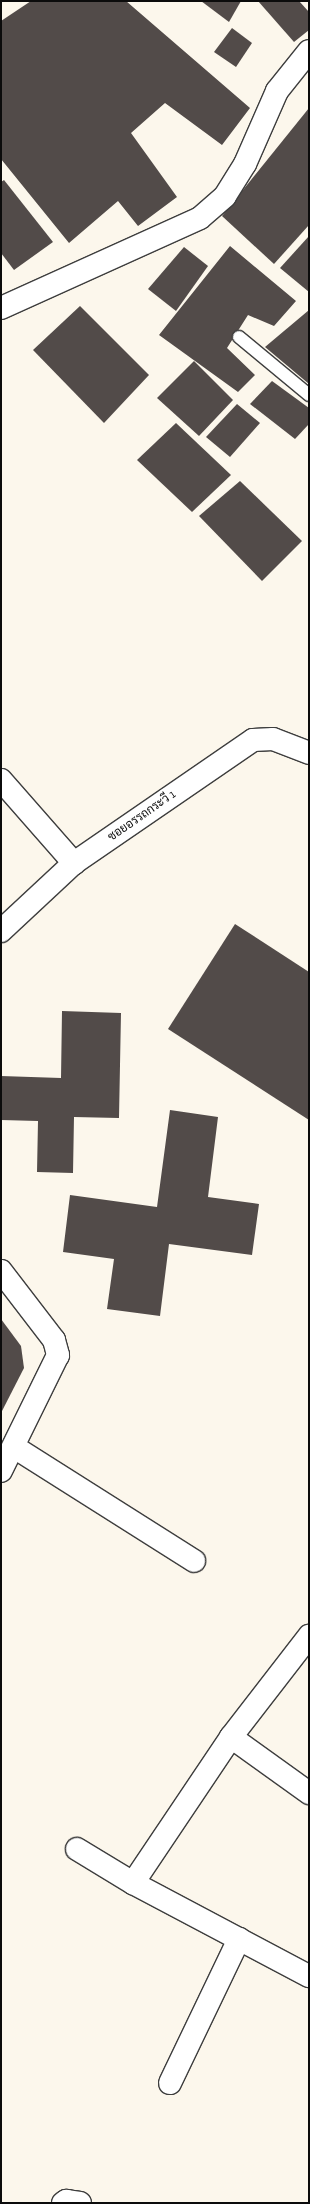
<!DOCTYPE html>
<meta charset="utf-8">
<style>
body{margin:0}
#map{position:relative;width:310px;height:2204px;overflow:hidden;background:#fcf7ec;font-family:"Zilla Slab",Sarabun,serif}
div>[style]{position:absolute}
.building>*{inset:0;background:#524b49}
.roads{filter:drop-shadow(1px 0 #3e3e3e) drop-shadow(-1px 0 #3e3e3e) drop-shadow(0 1px #3e3e3e) drop-shadow(0 -1px #3e3e3e)}
.service>*{height:12px;margin:-6px;padding:0 6px;transform-origin:6px;border-radius:6px;background:#fff}
.minor>*{height:22px;margin:-11px;padding:0 11px;transform-origin:11px;border-radius:11px;background:#fff}
span{translate:-50% -50%;white-space:nowrap;text-align:center;line-height:1.15;-webkit-text-stroke:4px #fff;paint-order:stroke}
.street-label{font-size:12px;color:#0b0b0b}
.frame{position:absolute;inset:0;border:2px solid #0b0b0b;pointer-events:none}
</style>
<div id="map">
<div class="building">
<div style="clip-path:polygon(31px 1px,126px 1px,250px 108px,222px 145px,165px 103px,131px 133px,177px 197px,138px 226px,118px 201px,69px 243px,1px 159px,1px 21px)"></div>
<div style="clip-path:polygon(201px 1px,241px 1px,229px 22px)"></div>
<div style="clip-path:polygon(258px 1px,299px 1px,309px 12px,309px 30px,294px 42px)"></div>
<div style="clip-path:polygon(232px 28px,252px 43px,236px 67px,214px 52px)"></div>
<div style="clip-path:polygon(309px 108px,309px 225px,274px 264px,222px 216px)"></div>
<div style="clip-path:polygon(4px 180px,53px 242px,14px 270px,1px 253px,1px 182px)"></div>
<div style="clip-path:polygon(309px 236px,309px 292px,280px 268px)"></div>
<div style="clip-path:polygon(230px 246px,296px 301px,274px 326px,248px 315px,227px 348px,255px 375px,238px 392px,159px 335px)"></div>
<div style="clip-path:polygon(184px 247px,208px 266px,176px 311px,148px 289px)"></div>
<div style="clip-path:polygon(80px 306px,149px 375px,104px 423px,33px 350px)"></div>
<div style="clip-path:polygon(309px 310px,309px 384px,265px 347px)"></div>
<div style="clip-path:polygon(194px 361px,233px 400px,199px 436px,157px 398px)"></div>
<div style="clip-path:polygon(272px 381px,309px 408px,309px 424px,295px 439px,250px 404px)"></div>
<div style="clip-path:polygon(237px 404px,260px 423px,230px 457px,206px 437px)"></div>
<div style="clip-path:polygon(176px 423px,231px 475px,192px 512px,137px 460px)"></div>
<div style="clip-path:polygon(240px 481px,302px 541px,262px 581px,199px 516px)"></div>
<div style="clip-path:polygon(235px 924px,309px 972px,309px 1120px,168px 1029px)"></div>
<div style="clip-path:polygon(62px 1011px,121px 1013px,119px 1118px,74px 1117px,73px 1173px,37px 1172px,38px 1121px,1px 1120px,1px 1076px,61px 1078px)"></div>
<div style="clip-path:polygon(170px 1110px,218px 1117px,208px 1197px,259px 1204px,252px 1255px,169px 1244px,160px 1316px,107px 1309px,114px 1259px,63px 1252px,70px 1195px,157px 1207px)"></div>
<div style="clip-path:polygon(1px 1319px,21px 1346px,24px 1368px,1px 1413px)"></div>
</div>
<div class="roads">
<div class="service">
<div style="left:239px;top:337px;width:91px;rotate:39.6deg"></div>
</div>
<div class="minor">
<div style="left:1px;top:308px;width:218px;rotate:-24.3deg"></div>
<div style="left:200px;top:218px;width:33px;rotate:-41deg"></div>
<div style="left:225px;top:196px;width:38px;rotate:-58deg"></div>
<div style="left:245px;top:164px;width:80px;rotate:-66.3deg"></div>
<div style="left:277px;top:91px;width:51px;rotate:-51.3deg"></div>
<div style="left:1px;top:780px;width:111px;rotate:48.7deg"></div>
<div style="left:74px;top:863px;width:217px;rotate:-34.5deg"></div>
<div style="left:253px;top:740px;width:20px;rotate:-3deg"></div>
<div style="left:273px;top:739px;width:39px;rotate:21deg"></div>
<div style="left:1px;top:931px;width:100px;rotate:-43deg"></div>
<div style="left:1px;top:1271px;width:87px;rotate:52.5deg"></div>
<div style="left:54px;top:1340px;width:16px;rotate:75deg"></div>
<div style="left:58px;top:1355px;width:129px;rotate:116.2deg"></div>
<div style="left:14px;top:1447px;width:213px;rotate:32.3deg"></div>
<div style="left:231px;top:1737px;width:96px;rotate:35.7deg"></div>
<div style="left:77px;top:1849px;width:66px;rotate:31.3deg"></div>
<div style="left:133px;top:1883px;width:199px;rotate:27.9deg"></div>
<div style="left:133px;top:1883px;width:176px;rotate:-56.1deg"></div>
<div style="left:231px;top:1737px;width:128px;rotate:-52.3deg"></div>
<div style="left:170px;top:2083px;width:160px;rotate:-64.4deg"></div>
<div style="left:63px;top:2203px;width:4px;rotate:-34deg"></div>
<div style="left:66px;top:2201px;width:14px;rotate:8deg"></div>
</div>
</div>
<div class="street-label">
<span style="left:142px;top:816px;rotate:-35deg">ซอยอรรถกระวี 1</span>
</div>
<div class="frame"></div>
</div>
